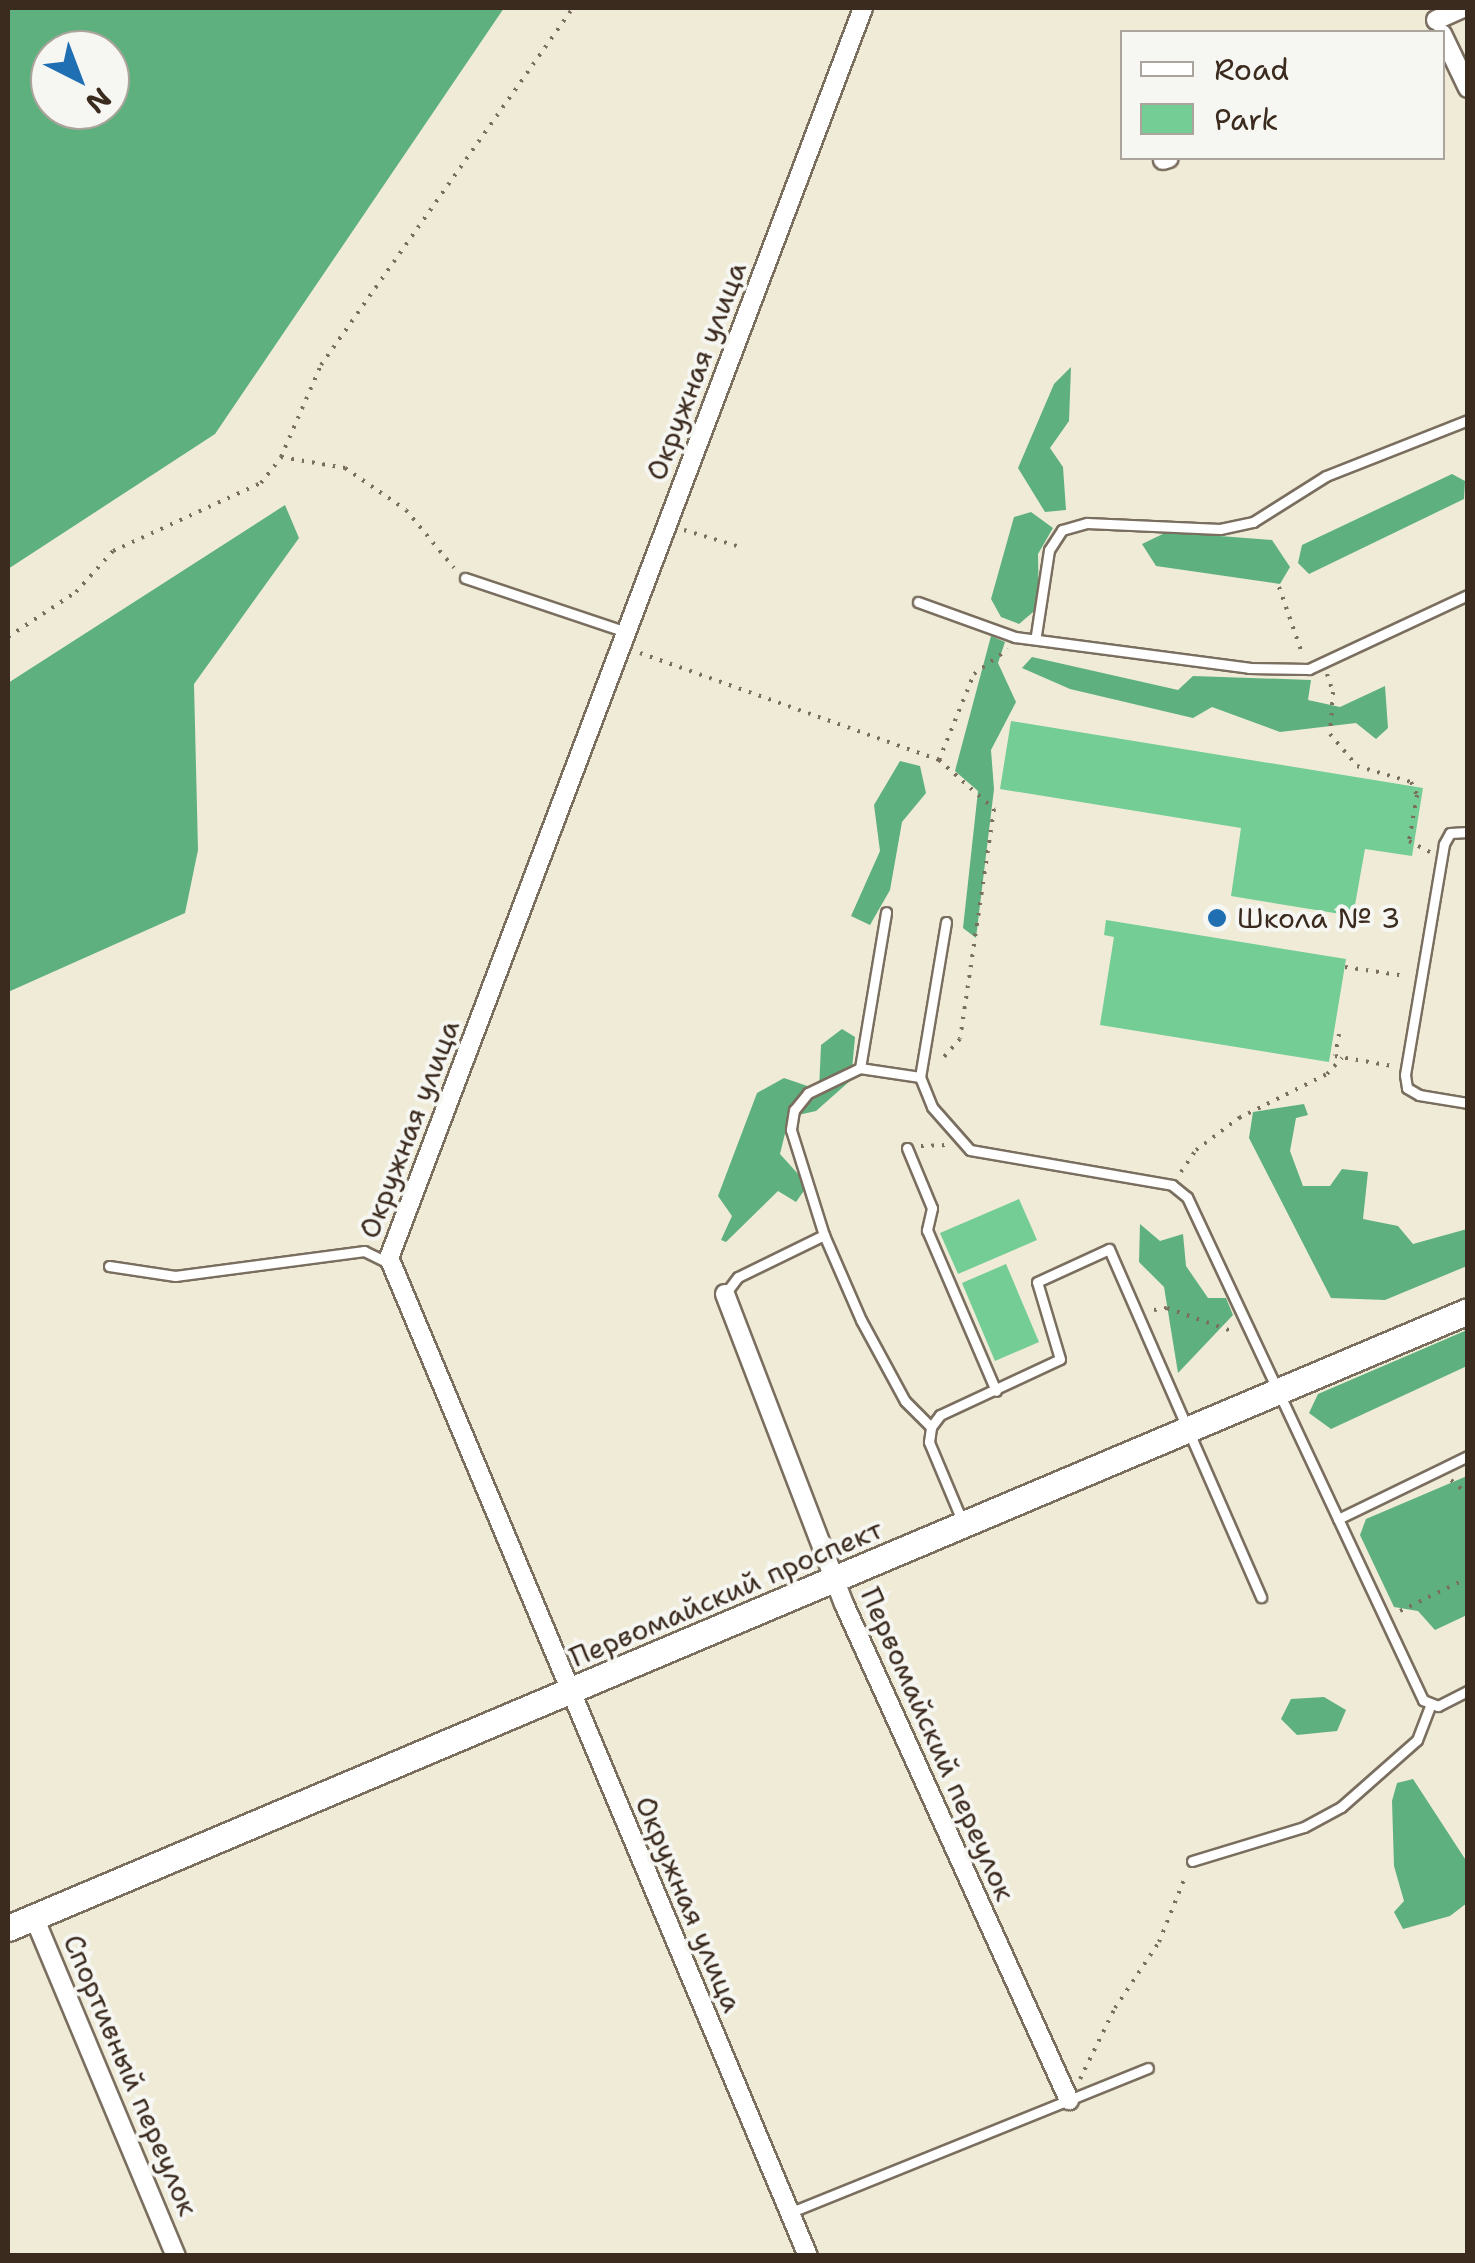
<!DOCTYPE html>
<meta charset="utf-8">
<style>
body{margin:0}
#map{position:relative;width:1475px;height:2263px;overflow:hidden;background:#efebd7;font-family:"Shantell Sans",sans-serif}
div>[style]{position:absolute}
.green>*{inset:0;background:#73cd94}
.forest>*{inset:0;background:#5eb07e}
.path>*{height:4px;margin-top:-2px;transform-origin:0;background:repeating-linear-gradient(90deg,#7a6e5f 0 2.5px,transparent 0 10.5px)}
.roads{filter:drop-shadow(2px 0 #7a6e5f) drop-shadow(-2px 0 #7a6e5f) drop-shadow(0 2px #7a6e5f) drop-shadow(0 -2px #7a6e5f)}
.lane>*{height:9px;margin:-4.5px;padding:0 4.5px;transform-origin:4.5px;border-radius:4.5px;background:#fff}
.street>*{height:18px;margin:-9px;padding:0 9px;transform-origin:9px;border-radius:9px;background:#fff}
.secondary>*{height:25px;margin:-12.5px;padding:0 12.5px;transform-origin:12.5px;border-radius:12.5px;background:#fff}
.dots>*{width:28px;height:28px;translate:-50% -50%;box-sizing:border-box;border:5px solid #f6f6f2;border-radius:50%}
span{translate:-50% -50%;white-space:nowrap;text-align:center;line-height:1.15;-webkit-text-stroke:8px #f6f6f2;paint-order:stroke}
.street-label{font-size:28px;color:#3b2a1e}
.poi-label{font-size:28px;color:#3b2a1e}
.left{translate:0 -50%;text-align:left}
.frame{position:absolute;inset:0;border:10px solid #3b2a1e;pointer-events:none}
.legend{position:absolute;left:1120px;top:30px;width:325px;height:130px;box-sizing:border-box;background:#f6f6f2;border:2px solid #aba49d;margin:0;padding:12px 18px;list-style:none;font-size:30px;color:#3b2a1e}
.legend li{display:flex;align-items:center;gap:20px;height:50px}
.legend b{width:50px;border:2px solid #aba49d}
.north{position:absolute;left:30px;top:30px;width:100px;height:100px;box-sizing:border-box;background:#f6f6f2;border:2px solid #aba49d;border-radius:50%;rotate:138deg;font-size:28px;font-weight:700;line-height:40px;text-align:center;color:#3b2a1e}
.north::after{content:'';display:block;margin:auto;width:35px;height:45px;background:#1f6fb2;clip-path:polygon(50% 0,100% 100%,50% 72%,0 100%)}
</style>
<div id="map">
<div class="green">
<div style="clip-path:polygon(1011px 721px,1423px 788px,1412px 856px,1365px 849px,1353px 916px,1231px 896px,1241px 828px,1000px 789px)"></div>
<div style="clip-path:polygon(1106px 920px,1346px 959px,1329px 1062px,1100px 1025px,1114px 937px,1104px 935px)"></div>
<div style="clip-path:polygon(1019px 1199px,1037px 1240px,958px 1274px,940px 1233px)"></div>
<div style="clip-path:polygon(1006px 1264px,1039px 1342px,995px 1361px,962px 1283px)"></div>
</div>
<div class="forest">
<div style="clip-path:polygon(evenodd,8px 8px,504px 8px,215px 434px,8px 569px,8px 8px,50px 50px,110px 50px,110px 110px,50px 110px,50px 50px)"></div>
<div style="clip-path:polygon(1071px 367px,1069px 421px,1050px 448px,1063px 467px,1066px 510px,1045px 512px,1018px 468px,1054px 384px)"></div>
<div style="clip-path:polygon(1452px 474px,1465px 481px,1464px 499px,1309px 574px,1298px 563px,1302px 545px)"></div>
<div style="clip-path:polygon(285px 505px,299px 538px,194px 684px,198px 850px,185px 913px,8px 992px,8px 683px)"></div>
<div style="clip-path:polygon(1031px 512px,1053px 528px,1038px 554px,1039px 607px,1019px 624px,1001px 617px,991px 599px,1014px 517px)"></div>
<div style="clip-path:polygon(1167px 532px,1272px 540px,1290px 567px,1280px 584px,1156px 566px,1142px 544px)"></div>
<div style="clip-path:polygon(991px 636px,1005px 642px,998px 663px,1016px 702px,991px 750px,994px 789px,976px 938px,963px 928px,978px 791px,955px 771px)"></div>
<div style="clip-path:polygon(1032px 657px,1178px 690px,1193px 676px,1311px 680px,1308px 700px,1340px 707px,1385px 686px,1388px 728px,1376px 739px,1356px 723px,1280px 732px,1212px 707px,1193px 718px,1070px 689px,1022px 668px)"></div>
<div style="clip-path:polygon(900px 761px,920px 766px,926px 793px,902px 822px,890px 890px,870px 925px,851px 916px,880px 851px,874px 805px)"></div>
<div style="clip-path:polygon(842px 1029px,855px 1037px,851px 1080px,816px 1111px,789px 1117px,780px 1154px,808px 1185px,796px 1202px,778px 1191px,726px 1242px,721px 1240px,732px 1216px,718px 1196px,757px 1093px,784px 1078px,819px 1090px,821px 1045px)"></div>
<div style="clip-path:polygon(1304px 1104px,1308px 1115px,1296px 1118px,1290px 1151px,1303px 1186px,1330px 1186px,1342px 1169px,1368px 1172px,1363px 1219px,1398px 1226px,1413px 1244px,1467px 1229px,1467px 1266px,1385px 1300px,1331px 1298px,1249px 1138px,1253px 1112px)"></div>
<div style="clip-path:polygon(1140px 1224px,1160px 1241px,1183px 1234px,1186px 1266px,1208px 1298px,1226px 1298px,1233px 1315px,1178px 1373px,1164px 1287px,1139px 1262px)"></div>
<div style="clip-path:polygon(1467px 1330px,1467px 1366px,1331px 1429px,1309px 1413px,1318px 1394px)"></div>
<div style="clip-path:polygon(1467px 1476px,1467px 1615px,1435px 1630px,1418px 1611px,1394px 1607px,1360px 1535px,1366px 1519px)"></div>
<div style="clip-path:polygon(1324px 1697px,1346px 1710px,1337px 1731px,1297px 1735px,1281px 1719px,1291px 1699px)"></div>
<div style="clip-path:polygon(1413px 1779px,1467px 1862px,1467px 1903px,1450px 1916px,1403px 1929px,1394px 1912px,1404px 1901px,1394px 1866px,1392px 1801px,1397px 1783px)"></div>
</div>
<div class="path">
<div style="left:281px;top:457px;width:65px;rotate:9.8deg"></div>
<div style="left:345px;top:468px;width:74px;rotate:34.5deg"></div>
<div style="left:406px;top:510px;width:75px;rotate:50.4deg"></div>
<div style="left:684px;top:530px;width:55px;rotate:16.8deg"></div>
<div style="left:1279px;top:587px;width:73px;rotate:70.8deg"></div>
<div style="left:8px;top:637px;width:82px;rotate:-33.5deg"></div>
<div style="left:76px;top:592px;width:55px;rotate:-47.9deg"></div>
<div style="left:113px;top:551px;width:163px;rotate:-24.7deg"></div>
<div style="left:261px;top:483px;width:33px;rotate:-52deg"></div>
<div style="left:281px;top:457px;width:100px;rotate:-66.5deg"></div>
<div style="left:321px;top:365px;width:437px;rotate:-54.8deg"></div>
<div style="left:640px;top:653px;width:318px;rotate:19.7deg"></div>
<div style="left:939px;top:760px;width:74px;rotate:41.7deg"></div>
<div style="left:994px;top:809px;width:232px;rotate:98.4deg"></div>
<div style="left:960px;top:1039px;width:31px;rotate:132deg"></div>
<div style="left:1327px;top:674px;width:19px;rotate:72deg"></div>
<div style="left:1333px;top:692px;width:42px;rotate:94.1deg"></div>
<div style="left:1330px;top:734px;width:42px;rotate:49.8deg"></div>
<div style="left:1357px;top:766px;width:56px;rotate:16.5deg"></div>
<div style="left:1411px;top:782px;width:14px;rotate:65deg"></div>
<div style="left:1417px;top:795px;width:47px;rotate:99.9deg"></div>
<div style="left:1409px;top:841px;width:24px;rotate:28deg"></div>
<div style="left:939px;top:760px;width:93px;rotate:-67.9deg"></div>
<div style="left:974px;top:674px;width:42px;rotate:-36.3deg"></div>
<div style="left:1345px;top:967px;width:61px;rotate:8.5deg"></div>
<div style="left:1339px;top:1034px;width:22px;rotate:100deg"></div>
<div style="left:1335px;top:1056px;width:58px;rotate:10deg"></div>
<div style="left:921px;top:1146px;width:26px;rotate:-2deg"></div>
<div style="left:1181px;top:1172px;width:27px;rotate:-56deg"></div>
<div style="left:1196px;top:1150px;width:54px;rotate:-36.7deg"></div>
<div style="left:1239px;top:1118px;width:98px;rotate:-26.6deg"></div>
<div style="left:1327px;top:1074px;width:22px;rotate:-47deg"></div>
<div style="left:1154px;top:1310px;width:13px;rotate:-9deg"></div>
<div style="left:1167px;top:1308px;width:71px;rotate:19.7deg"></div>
<div style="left:1451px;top:1480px;width:23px;rotate:41deg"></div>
<div style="left:1400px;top:1611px;width:76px;rotate:-25.9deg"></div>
<div style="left:1080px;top:2079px;width:79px;rotate:-63.8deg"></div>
<div style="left:1115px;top:2008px;width:79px;rotate:-56.3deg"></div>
<div style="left:1159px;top:1942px;width:72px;rotate:-68.1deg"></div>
</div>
<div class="roads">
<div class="lane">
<div style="left:465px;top:578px;width:170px;rotate:18.5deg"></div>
<div style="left:918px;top:602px;width:103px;rotate:19.8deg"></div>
<div style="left:1015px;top:637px;width:236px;rotate:7.5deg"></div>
<div style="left:1249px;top:668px;width:60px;rotate:1deg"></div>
<div style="left:1309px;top:669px;width:175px;rotate:-25deg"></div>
<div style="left:1036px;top:635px;width:86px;rotate:-81.3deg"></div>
<div style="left:1049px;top:550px;width:24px;rotate:-57deg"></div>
<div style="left:1062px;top:530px;width:26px;rotate:-16deg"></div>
<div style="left:1087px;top:523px;width:133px;rotate:2.6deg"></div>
<div style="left:1220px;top:529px;width:34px;rotate:-12deg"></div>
<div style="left:1253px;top:522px;width:86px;rotate:-32.2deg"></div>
<div style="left:1326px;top:476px;width:153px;rotate:-21.5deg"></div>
<div style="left:1468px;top:832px;width:18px;rotate:177deg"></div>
<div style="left:1450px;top:833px;width:13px;rotate:119deg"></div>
<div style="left:1444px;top:844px;width:234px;rotate:99.6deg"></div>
<div style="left:1405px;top:1075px;width:13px;rotate:81deg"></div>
<div style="left:1407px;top:1088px;width:14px;rotate:30deg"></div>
<div style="left:1419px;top:1095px;width:50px;rotate:9.3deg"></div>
<div style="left:946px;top:922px;width:157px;rotate:99.5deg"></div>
<div style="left:920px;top:1077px;width:32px;rotate:68deg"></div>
<div style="left:932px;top:1107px;width:57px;rotate:48.5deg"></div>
<div style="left:970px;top:1150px;width:205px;rotate:9.8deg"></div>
<div style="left:1172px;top:1185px;width:19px;rotate:39deg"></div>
<div style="left:1187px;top:1197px;width:556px;rotate:64.86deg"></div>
<div style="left:1423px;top:1700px;width:16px;rotate:22deg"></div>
<div style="left:1438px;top:1706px;width:34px;rotate:-27deg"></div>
<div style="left:860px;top:1068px;width:158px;rotate:-80.5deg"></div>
<div style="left:920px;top:1077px;width:61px;rotate:-171.5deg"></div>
<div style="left:860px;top:1068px;width:58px;rotate:154.3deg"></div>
<div style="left:808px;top:1093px;width:22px;rotate:129deg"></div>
<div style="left:794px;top:1110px;width:20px;rotate:99deg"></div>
<div style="left:791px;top:1130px;width:110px;rotate:72.6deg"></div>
<div style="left:824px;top:1235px;width:93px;rotate:66.5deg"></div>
<div style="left:861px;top:1320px;width:92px;rotate:61.5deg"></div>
<div style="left:905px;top:1401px;width:37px;rotate:45deg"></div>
<div style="left:907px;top:1148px;width:65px;rotate:67.4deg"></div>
<div style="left:932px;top:1208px;width:23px;rotate:103deg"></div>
<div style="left:927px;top:1230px;width:175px;rotate:66.8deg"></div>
<div style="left:109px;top:1266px;width:67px;rotate:8.6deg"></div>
<div style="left:175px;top:1276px;width:191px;rotate:-7.5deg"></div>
<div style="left:364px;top:1251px;width:30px;rotate:26deg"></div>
<div style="left:725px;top:1294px;width:21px;rotate:-53deg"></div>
<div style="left:738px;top:1277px;width:96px;rotate:-26deg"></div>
<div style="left:1338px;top:1519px;width:144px;rotate:-25.9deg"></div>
<div style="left:963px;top:1523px;width:88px;rotate:-112.8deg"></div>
<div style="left:929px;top:1442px;width:15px;rotate:-82deg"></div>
<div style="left:931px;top:1427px;width:15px;rotate:-53deg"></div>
<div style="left:940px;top:1415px;width:132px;rotate:-25deg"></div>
<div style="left:1060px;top:1359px;width:80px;rotate:-106.6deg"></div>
<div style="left:1037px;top:1282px;width:79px;rotate:-24.6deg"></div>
<div style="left:1109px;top:1249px;width:380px;rotate:66.4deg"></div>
<div style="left:1192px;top:1861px;width:117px;rotate:-16.9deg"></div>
<div style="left:1304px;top:1827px;width:42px;rotate:-28.4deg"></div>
<div style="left:1341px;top:1807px;width:101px;rotate:-41.4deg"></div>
<div style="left:1417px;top:1740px;width:36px;rotate:-69deg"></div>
<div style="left:789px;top:2213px;width:387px;rotate:-22deg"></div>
</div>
<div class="street">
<div style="left:1436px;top:20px;width:30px;rotate:-24deg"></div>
<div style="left:1442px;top:34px;width:60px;rotate:64.3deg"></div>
<div style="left:1163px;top:160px;width:6px;rotate:-18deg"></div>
<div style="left:725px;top:1294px;width:332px;rotate:69deg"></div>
<div style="left:844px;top:1604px;width:545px;rotate:65.6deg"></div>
<div style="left:34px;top:1917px;width:368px;rotate:67.3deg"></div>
<div style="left:808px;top:2256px;width:1082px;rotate:-112.77deg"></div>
<div style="left:389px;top:1258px;width:1337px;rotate:-69.23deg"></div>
</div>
<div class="secondary">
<div style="left:8px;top:1928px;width:1585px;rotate:-22.91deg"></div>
</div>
</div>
<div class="dots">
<div style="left:1217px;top:918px;background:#1f6fb2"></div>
</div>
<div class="street-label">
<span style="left:696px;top:371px;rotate:-69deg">Окружная улица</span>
<span style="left:409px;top:1129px;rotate:-69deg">Окружная улица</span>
<span style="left:726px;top:1593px;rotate:-23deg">Первомайский проспект</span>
<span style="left:938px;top:1744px;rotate:66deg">Первомайский переулок</span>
<span style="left:689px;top:1904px;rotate:67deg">Окружная улица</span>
<span style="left:131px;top:2075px;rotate:67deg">Спортивный переулок</span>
</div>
<div class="poi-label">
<span class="left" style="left:1237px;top:918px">Школа № 3</span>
</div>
<div class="frame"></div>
<ul class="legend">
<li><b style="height:12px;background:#fff"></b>Road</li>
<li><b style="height:28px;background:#73cd94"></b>Park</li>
</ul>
<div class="north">N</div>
</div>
